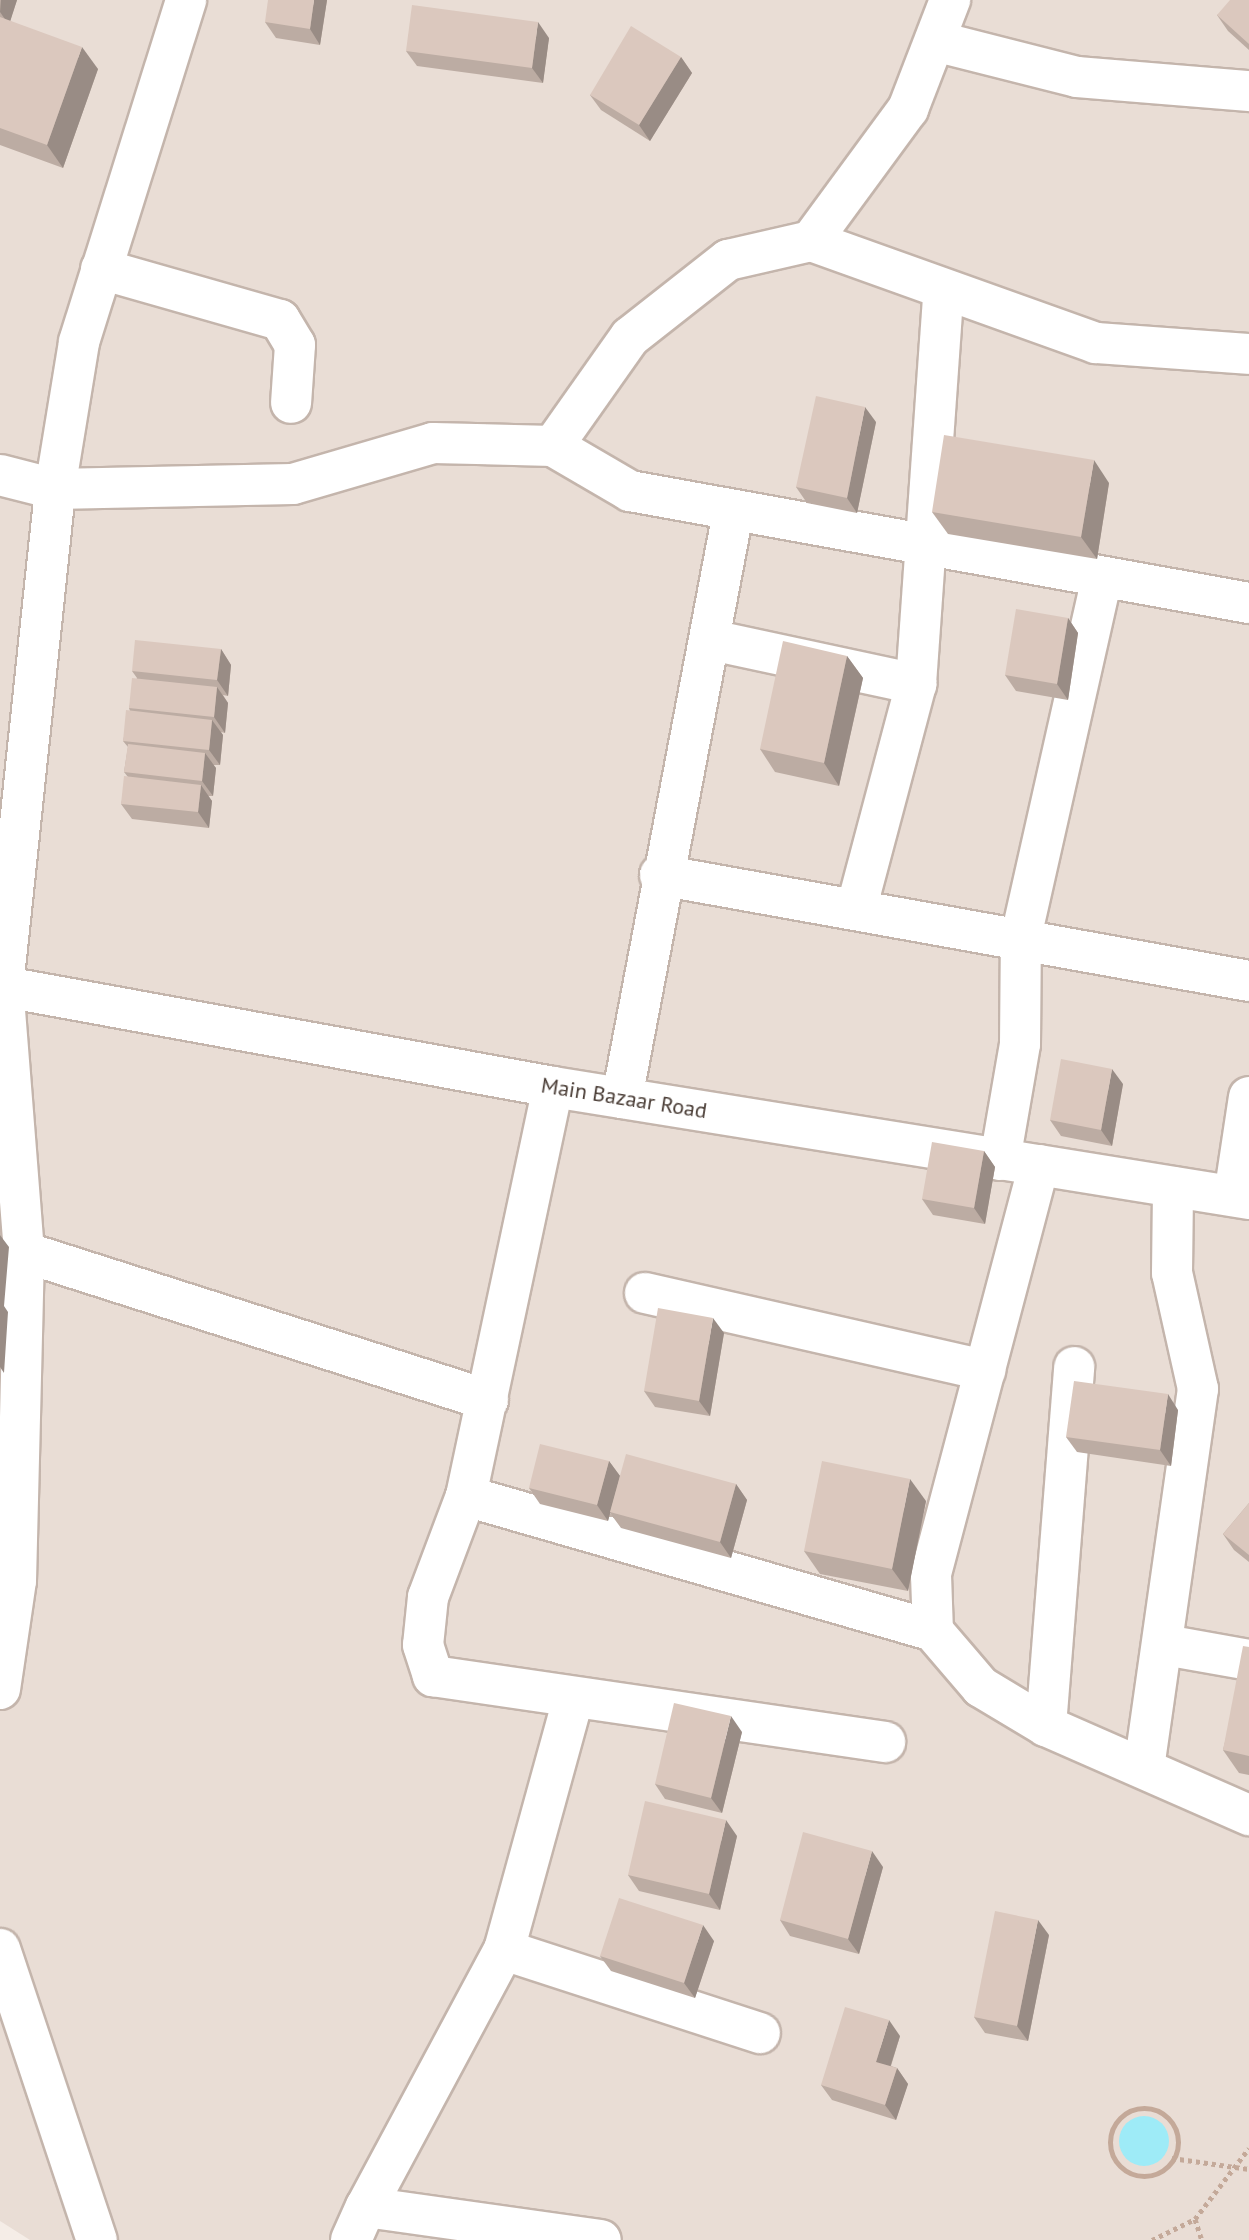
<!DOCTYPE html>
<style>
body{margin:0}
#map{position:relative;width:1249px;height:2240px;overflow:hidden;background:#f5ede7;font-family:"PT Sans",sans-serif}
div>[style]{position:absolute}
.residential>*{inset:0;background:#e9ddd5}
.water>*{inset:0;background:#9eebf7}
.round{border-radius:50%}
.path>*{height:5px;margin-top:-2.5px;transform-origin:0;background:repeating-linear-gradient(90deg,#c4a999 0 4px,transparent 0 8px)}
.path>.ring{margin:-2.5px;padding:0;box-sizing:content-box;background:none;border:5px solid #c4a999;border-radius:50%}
.roads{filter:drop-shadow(2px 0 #c4b5ac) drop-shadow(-2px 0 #c4b5ac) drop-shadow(0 2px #c4b5ac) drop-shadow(0 -2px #c4b5ac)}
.street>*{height:40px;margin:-20px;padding:0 20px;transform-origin:20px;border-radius:20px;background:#fff}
.wall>*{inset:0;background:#bcaca3}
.shaded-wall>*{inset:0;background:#998c85}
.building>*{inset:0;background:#dbc8be}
span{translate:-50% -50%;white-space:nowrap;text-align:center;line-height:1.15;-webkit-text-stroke:6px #fff;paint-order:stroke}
.street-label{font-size:22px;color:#493c35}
</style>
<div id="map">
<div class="residential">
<div style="clip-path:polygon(0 0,1249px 0,1249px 2240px,30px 2240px,0 2221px)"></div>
</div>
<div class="water">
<div class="round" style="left:1119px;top:2116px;width:50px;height:50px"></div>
</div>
<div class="path">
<div class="ring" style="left:1110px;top:2108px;width:63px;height:63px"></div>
<div style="left:1172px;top:2158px;width:78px;rotate:8.1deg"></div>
<div style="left:1195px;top:2219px;width:22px;rotate:72deg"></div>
<div style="left:1152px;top:2240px;width:48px;rotate:-26deg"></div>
<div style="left:1195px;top:2219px;width:89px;rotate:-52.7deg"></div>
</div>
<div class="roads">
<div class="street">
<div style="left:935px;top:41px;width:146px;rotate:14.2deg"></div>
<div style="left:1077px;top:77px;width:173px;rotate:4.7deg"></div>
<div style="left:811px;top:241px;width:164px;rotate:-53.7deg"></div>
<div style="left:908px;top:109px;width:117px;rotate:-68.9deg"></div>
<div style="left:101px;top:269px;width:186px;rotate:15.9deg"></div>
<div style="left:280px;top:320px;width:29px;rotate:59deg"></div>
<div style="left:295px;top:345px;width:58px;rotate:93.9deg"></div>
<div style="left:553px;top:446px;width:89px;rotate:30.3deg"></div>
<div style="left:630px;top:491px;width:629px;rotate:10.26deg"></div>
<div style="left:0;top:475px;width:57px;rotate:14.3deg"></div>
<div style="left:55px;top:489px;width:238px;rotate:-1.2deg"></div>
<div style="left:293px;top:484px;width:146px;rotate:-16.3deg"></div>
<div style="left:433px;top:443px;width:120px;rotate:1.4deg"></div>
<div style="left:553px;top:446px;width:133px;rotate:-54.8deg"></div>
<div style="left:630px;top:337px;width:125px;rotate:-38.2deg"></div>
<div style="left:728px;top:260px;width:85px;rotate:-12.9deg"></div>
<div style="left:811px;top:241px;width:303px;rotate:19.7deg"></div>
<div style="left:1096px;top:343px;width:153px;rotate:4.1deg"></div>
<div style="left:711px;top:640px;width:210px;rotate:12.1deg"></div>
<div style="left:660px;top:875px;width:598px;rotate:10.2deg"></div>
<div style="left:857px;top:906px;width:230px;rotate:-75.1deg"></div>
<div style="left:916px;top:684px;width:392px;rotate:-86deg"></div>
<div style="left:0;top:986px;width:562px;rotate:10.35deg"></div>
<div style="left:553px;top:1087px;width:705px;rotate:9.14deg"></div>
<div style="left:553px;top:1087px;width:418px;rotate:102deg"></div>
<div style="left:466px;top:1496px;width:108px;rotate:110.6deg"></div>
<div style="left:428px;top:1597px;width:48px;rotate:95.9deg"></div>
<div style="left:423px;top:1645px;width:33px;rotate:72deg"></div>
<div style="left:433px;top:1676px;width:457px;rotate:8.3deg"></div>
<div style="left:622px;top:1098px;width:595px;rotate:-79.26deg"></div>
<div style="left:1000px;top:1160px;width:118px;rotate:-80.2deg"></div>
<div style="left:1020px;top:1044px;width:107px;rotate:-89.5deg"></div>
<div style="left:1021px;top:937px;width:365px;rotate:-77.3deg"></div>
<div style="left:1039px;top:1165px;width:424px;rotate:104.8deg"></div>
<div style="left:931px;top:1575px;width:56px;rotate:88deg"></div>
<div style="left:933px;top:1631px;width:74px;rotate:49.4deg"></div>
<div style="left:981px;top:1687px;width:76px;rotate:31deg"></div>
<div style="left:1046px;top:1726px;width:222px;rotate:23.7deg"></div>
<div style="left:1234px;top:1196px;width:100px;rotate:-81.4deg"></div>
<div style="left:24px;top:1252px;width:487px;rotate:17.7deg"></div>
<div style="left:645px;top:1293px;width:349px;rotate:12.8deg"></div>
<div style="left:466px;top:1496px;width:486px;rotate:16.1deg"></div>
<div style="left:1165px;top:1645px;width:85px;rotate:10.1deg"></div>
<div style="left:0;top:1689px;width:109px;rotate:-81.6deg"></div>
<div style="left:16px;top:1581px;width:329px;rotate:-88.6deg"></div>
<div style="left:24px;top:1252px;width:267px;rotate:-94.5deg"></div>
<div style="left:3px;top:986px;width:500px;rotate:-84deg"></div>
<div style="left:55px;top:489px;width:149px;rotate:-80.7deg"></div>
<div style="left:79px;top:342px;width:358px;rotate:-72.6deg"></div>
<div style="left:1046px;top:1726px;width:360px;rotate:-85.5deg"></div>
<div style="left:1144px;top:1768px;width:383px;rotate:-81.9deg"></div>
<div style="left:1198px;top:1389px;width:119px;rotate:-102.6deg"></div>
<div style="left:1172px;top:1273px;width:86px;rotate:-89.3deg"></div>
<div style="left:0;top:1949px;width:307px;rotate:71.6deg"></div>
<div style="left:504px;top:1950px;width:259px;rotate:-74.6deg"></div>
<div style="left:366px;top:2207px;width:292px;rotate:-61.8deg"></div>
<div style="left:504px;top:1950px;width:269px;rotate:18deg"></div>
<div style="left:351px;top:2240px;width:36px;rotate:-66deg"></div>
<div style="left:366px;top:2207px;width:237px;rotate:8deg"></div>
</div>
</div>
<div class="wall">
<div style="clip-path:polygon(0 0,17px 0,10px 21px,98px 69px,63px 168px,0 145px)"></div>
<div style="clip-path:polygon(327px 0,320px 45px,276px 38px,265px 22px)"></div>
<div style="clip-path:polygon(1249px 0,1249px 50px,1228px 31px,1217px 15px)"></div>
<div style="clip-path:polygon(549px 38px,543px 83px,417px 66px,406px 51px)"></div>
<div style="clip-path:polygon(681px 57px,692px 73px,650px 141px,601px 110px,590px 95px)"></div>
<div style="clip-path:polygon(876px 422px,857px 513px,807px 503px,796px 487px)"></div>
<div style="clip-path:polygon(1109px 483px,1097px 559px,948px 534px,932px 512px)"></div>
<div style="clip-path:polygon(1068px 618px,1078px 633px,1068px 700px,1016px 691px,1005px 675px)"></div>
<div style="clip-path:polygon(221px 649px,231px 665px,228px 696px,223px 695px,228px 703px,225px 733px,221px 732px,223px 735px,220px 765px,213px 765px,216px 768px,213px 796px,208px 796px,212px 801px,209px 828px,132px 819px,121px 804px,128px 777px,124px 772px,128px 747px,123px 741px,130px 711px,129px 708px,137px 678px,132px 671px)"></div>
<div style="clip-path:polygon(847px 656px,863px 678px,839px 786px,775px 772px,760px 749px)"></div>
<div style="clip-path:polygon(1123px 1084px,1112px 1146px,1061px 1136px,1050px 1120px)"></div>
<div style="clip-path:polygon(984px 1151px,995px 1167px,985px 1224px,933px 1215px,922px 1199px)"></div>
<div style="clip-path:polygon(724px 1333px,710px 1416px,655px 1407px,644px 1391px)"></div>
<div style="clip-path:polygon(1178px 1410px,1171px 1466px,1077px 1452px,1066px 1437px)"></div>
<div style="clip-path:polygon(609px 1461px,620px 1476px,736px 1484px,747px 1500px,731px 1558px,621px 1528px,610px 1513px,608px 1521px,540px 1504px,529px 1488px)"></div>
<div style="clip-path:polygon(926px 1501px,908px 1591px,820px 1574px,804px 1551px)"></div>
<div style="clip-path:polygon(1249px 1503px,1249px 1562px,1234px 1550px,1223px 1534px)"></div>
<div style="clip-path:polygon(1249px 1647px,1249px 1775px,1239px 1773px,1223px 1750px)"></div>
<div style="clip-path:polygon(742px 1732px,722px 1813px,665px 1799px,655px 1784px)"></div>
<div style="clip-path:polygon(737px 1836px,720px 1910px,639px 1891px,628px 1875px)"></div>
<div style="clip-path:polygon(883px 1867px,859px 1954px,790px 1936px,780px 1920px)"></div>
<div style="clip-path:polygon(1049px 1935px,1028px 2041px,985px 2033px,974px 2017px)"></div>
<div style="clip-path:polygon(714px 1941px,695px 1998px,611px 1971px,600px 1956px)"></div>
<div style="clip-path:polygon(900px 2036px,891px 2066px,897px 2068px,908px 2084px,896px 2120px,832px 2100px,821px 2085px)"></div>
</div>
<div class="shaded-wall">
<div style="clip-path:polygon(1px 0,17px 0,9px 25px,0 12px)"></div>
<div style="clip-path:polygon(314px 0,327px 0,320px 45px,310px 29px)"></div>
<div style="clip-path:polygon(538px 22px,549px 38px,543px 83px,532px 68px)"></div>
<div style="clip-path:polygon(82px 47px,98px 69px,63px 168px,47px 145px)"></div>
<div style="clip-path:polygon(681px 57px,692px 73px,650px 141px,639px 125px)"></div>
<div style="clip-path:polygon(865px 407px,876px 422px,857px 513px,847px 498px)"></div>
<div style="clip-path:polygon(1094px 460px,1109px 483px,1097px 559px,1081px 537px)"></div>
<div style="clip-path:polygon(1068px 618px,1078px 633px,1068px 700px,1057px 684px)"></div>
<div style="clip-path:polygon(221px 649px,231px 665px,228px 696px,217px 680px)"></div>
<div style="clip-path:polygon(847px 656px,863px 678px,839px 786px,824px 763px)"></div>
<div style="clip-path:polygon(217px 687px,228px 703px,225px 733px,214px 717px)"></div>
<div style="clip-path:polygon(212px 720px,223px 735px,220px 765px,209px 750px)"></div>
<div style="clip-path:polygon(205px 753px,216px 768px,213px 796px,202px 781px)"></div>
<div style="clip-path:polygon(201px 785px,212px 801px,209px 828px,198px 812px)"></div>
<div style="clip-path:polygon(1112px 1069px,1123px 1084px,1112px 1146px,1101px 1130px)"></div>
<div style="clip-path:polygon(984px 1151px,995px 1167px,985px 1224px,974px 1208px)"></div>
<div style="clip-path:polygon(0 1235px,9px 1247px,4px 1306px,8px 1312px,4px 1373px,0 1367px)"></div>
<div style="clip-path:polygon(713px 1318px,724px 1333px,710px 1416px,699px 1401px)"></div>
<div style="clip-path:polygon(1168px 1394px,1178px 1410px,1171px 1466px,1160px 1450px)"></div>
<div style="clip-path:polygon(609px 1461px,620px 1476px,608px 1521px,597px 1505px)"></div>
<div style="clip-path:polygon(910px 1479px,926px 1501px,908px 1591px,892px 1569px)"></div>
<div style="clip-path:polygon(736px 1484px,747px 1500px,731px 1558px,720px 1542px)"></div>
<div style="clip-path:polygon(731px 1716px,742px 1732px,722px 1813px,711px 1798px)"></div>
<div style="clip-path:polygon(726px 1820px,737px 1836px,720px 1910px,709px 1894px)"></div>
<div style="clip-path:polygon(872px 1851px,883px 1867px,859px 1954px,848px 1939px)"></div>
<div style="clip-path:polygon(1038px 1920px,1049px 1935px,1028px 2041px,1017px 2026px)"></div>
<div style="clip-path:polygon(703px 1925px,714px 1941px,695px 1998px,684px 1983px)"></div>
<div style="clip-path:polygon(889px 2020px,900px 2036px,887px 2077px,876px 2062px)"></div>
<div style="clip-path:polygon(897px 2068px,908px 2084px,896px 2120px,885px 2105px)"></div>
</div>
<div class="building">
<div style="clip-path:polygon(268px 0,314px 0,310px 29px,265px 22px)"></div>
<div style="clip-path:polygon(1230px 0,1249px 0,1249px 44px,1217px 15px)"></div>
<div style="clip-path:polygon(412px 5px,538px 22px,532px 68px,406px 51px)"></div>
<div style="clip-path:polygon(0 17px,82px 47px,47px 145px,0 128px)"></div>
<div style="clip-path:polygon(631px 26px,681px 57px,639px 125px,590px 95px)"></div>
<div style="clip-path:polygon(816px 396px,865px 407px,847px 498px,796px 487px)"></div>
<div style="clip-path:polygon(944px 435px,1094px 460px,1081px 537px,932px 512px)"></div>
<div style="clip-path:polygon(1016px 609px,1068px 618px,1057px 684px,1005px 675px)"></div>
<div style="clip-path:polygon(135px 640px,221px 649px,217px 680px,132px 671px)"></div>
<div style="clip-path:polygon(783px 641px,847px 656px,824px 763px,760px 749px)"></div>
<div style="clip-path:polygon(132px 678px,217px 687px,214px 717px,129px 708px)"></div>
<div style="clip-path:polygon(126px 710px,212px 720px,209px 750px,123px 741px)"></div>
<div style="clip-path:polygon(128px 744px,205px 753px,202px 781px,124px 772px)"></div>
<div style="clip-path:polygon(124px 776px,201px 785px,198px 812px,121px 804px)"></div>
<div style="clip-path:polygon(1061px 1059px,1112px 1069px,1101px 1130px,1050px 1120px)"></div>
<div style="clip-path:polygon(932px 1142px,984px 1151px,974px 1208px,922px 1199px)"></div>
<div style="clip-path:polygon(658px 1308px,713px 1318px,699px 1401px,644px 1391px)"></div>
<div style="clip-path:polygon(1074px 1381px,1168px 1394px,1160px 1450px,1066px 1437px)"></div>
<div style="clip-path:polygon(540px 1444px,609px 1461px,597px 1505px,529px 1488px)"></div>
<div style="clip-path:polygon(626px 1454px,736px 1484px,720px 1542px,610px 1512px)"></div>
<div style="clip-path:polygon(822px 1461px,910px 1479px,892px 1569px,804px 1551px)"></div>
<div style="clip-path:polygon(1249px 1503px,1249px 1555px,1223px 1534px)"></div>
<div style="clip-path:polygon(1243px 1646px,1249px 1647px,1249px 1756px,1223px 1750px)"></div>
<div style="clip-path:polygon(674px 1703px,731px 1716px,711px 1798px,655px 1784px)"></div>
<div style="clip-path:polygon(645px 1801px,726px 1820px,709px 1894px,628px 1875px)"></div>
<div style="clip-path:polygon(803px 1832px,872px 1851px,848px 1939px,780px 1920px)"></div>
<div style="clip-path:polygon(619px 1898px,703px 1925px,684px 1983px,600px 1956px)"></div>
<div style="clip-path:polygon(995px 1911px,1038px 1920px,1017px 2026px,974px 2017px)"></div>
<div style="clip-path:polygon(845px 2007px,889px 2020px,876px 2062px,897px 2068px,885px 2105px,821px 2085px)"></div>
</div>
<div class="street-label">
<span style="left:624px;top:1098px;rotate:9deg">Main Bazaar Road</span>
</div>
</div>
